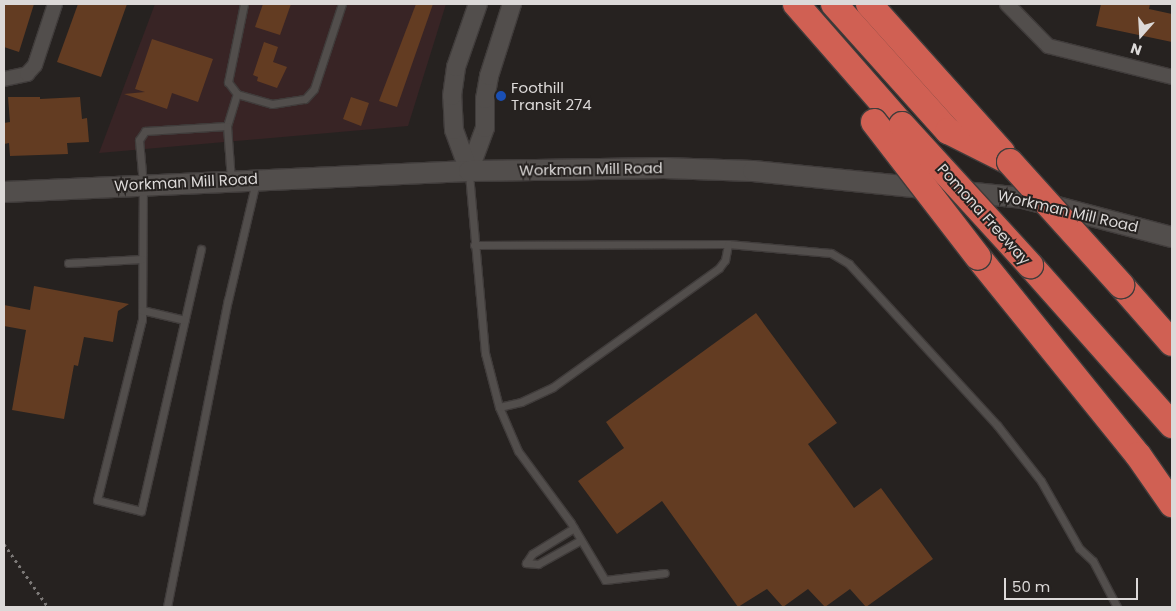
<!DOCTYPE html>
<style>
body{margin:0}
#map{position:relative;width:1176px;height:611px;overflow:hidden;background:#262220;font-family:Poppins,sans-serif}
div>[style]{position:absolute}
.industrial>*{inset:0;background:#382425}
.building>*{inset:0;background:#633c22}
.path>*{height:3px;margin-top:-1.5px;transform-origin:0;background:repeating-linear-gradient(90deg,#7c7977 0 2.5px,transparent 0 6.5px)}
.roads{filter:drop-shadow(1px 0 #403c3b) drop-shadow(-1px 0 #403c3b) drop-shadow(0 1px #403c3b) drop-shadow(0 -1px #403c3b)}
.service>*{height:7px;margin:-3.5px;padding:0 3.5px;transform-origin:3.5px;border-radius:3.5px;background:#524e4c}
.minor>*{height:14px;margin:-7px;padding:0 7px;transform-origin:7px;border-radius:7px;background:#524e4c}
.tertiary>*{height:18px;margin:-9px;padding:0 9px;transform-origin:9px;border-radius:9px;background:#524e4c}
.secondary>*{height:20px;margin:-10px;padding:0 10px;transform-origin:10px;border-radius:10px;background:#524e4c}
.motorway>*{height:26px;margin:-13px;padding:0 13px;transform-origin:13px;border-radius:13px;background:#d06053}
.bridges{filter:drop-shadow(1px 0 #403c3b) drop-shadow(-1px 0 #403c3b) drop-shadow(0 1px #403c3b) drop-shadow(0 -1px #403c3b)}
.motorway-bridge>*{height:26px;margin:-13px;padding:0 13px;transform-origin:13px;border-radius:13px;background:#d06053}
.dots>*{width:14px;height:14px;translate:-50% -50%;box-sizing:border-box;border:2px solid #262220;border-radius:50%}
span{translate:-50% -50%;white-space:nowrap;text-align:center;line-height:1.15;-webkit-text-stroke:4px #262220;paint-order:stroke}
.poi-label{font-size:15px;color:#dcd9d8}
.left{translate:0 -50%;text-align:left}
.street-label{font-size:15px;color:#dcd9d8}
.frame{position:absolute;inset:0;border:5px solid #dcd9d8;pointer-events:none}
.north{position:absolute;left:1116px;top:10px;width:50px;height:50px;-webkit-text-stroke:4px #262220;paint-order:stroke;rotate:199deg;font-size:14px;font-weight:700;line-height:20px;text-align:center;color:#dcd9d8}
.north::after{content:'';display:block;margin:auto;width:18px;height:22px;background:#dcd9d8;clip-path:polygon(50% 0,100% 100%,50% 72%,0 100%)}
.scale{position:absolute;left:1004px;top:578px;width:134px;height:22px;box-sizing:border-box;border:2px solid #dcd9d8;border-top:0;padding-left:6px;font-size:15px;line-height:18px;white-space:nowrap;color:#dcd9d8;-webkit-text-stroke:4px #262220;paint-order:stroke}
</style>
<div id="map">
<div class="industrial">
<div style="clip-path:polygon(155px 4px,446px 4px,408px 126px,99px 153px)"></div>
</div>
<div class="building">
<div style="clip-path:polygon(4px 4px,34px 4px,19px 52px,4px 47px)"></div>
<div style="clip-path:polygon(78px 4px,127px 4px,101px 77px,57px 62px)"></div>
<div style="clip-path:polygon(263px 4px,291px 4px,280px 35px,255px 27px)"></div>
<div style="clip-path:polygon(416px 4px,433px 4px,397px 107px,379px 101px)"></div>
<div style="clip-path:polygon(1101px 4px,1150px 4px,1149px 9px,1172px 14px,1172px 42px,1096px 26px)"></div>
<div style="clip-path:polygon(152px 39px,213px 59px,198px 102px,172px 93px,167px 109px,124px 94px,145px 92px,135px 89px)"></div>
<div style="clip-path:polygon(264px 42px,278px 47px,273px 62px,287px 67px,277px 88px,257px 81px,258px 77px,253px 75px)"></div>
<div style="clip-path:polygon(8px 97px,40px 97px,40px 99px,80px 97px,82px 119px,87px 118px,89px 142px,67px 143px,68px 154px,10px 156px,9px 143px,4px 144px,4px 123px,10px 122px)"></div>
<div style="clip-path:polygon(351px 97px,369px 103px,361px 126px,343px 119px)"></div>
<div style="clip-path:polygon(34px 286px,129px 304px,118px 311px,113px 342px,84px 337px,78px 366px,74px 365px,64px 419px,12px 410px,26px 330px,4px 326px,4px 305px,30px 310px)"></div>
<div style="clip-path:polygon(756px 313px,837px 423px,808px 444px,854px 508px,881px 488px,933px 559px,866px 607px,850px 589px,825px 607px,808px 589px,783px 607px,767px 589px,738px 607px,662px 501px,617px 534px,578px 481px,624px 448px,606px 422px)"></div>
</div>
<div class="path">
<div style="left:4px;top:544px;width:77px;rotate:55.1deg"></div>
</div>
<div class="roads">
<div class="service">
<div style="left:244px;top:4px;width:80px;rotate:101.6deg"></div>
<div style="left:228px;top:82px;width:15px;rotate:53deg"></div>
<div style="left:237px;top:94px;width:36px;rotate:16deg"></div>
<div style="left:272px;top:104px;width:33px;rotate:-9deg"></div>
<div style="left:305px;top:99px;width:13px;rotate:-48deg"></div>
<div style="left:314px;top:89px;width:89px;rotate:-71.8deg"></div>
<div style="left:227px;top:126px;width:34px;rotate:-73deg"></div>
<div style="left:469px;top:174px;width:180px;rotate:84.9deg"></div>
<div style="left:485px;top:353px;width:56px;rotate:75.5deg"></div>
<div style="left:499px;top:407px;width:48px;rotate:66.6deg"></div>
<div style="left:518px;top:451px;width:89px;rotate:53.6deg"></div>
<div style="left:571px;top:523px;width:66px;rotate:59.2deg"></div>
<div style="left:605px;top:580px;width:60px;rotate:-6.7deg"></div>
<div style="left:474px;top:245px;width:254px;rotate:-0.2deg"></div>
<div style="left:728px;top:244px;width:103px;rotate:5deg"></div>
<div style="left:831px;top:253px;width:21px;rotate:31deg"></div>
<div style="left:849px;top:264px;width:219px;rotate:47.4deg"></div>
<div style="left:997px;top:425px;width:71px;rotate:51.8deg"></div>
<div style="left:1041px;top:481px;width:77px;rotate:60.4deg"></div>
<div style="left:1079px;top:548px;width:19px;rotate:43deg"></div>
<div style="left:1093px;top:561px;width:52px;rotate:62.4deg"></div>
<div style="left:201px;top:249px;width:269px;rotate:102.9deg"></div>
<div style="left:141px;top:511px;width:45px;rotate:-166deg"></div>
<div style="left:97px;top:500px;width:186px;rotate:-76deg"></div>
<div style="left:142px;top:320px;width:136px;rotate:-89.6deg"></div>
<div style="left:143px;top:184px;width:44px;rotate:-95.2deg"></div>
<div style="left:139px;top:140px;width:11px;rotate:-56deg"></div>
<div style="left:145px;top:131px;width:82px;rotate:-3.5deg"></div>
<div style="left:227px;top:126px;width:54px;rotate:85.8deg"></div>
<div style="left:68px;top:263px;width:74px;rotate:-3.1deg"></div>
<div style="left:142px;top:310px;width:44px;rotate:13.1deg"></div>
<div style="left:499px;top:407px;width:23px;rotate:-13deg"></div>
<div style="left:521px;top:402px;width:35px;rotate:-25deg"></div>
<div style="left:553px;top:387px;width:204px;rotate:-35.6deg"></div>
<div style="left:719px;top:268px;width:10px;rotate:-53deg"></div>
<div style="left:725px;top:260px;width:16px;rotate:-79deg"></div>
<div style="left:574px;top:528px;width:49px;rotate:148.2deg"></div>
<div style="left:532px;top:554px;width:11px;rotate:124deg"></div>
<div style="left:526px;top:563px;width:12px;rotate:5deg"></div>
<div style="left:538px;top:564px;width:49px;rotate:-29.2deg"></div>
<div style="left:167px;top:607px;width:313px;rotate:-78.8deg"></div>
<div style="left:228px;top:300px;width:121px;rotate:-76.7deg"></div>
</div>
<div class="minor">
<div style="left:1007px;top:4px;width:59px;rotate:45.7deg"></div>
<div style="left:1048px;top:46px;width:128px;rotate:14deg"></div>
<div style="left:4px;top:79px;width:24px;rotate:-12deg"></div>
<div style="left:27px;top:74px;width:12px;rotate:-48deg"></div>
<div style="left:35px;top:65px;width:64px;rotate:-71.8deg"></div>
</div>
<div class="tertiary">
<div style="left:469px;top:171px;width:46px;rotate:-69.6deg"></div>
<div style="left:485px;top:128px;width:29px;rotate:-90deg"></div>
<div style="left:485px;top:99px;width:23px;rotate:-80deg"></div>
<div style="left:489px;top:76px;width:76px;rotate:-72.3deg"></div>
<div style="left:469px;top:171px;width:44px;rotate:-110.1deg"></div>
<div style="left:454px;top:130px;width:34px;rotate:-93deg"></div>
<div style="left:452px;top:96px;width:29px;rotate:-82deg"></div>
<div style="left:456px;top:67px;width:67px;rotate:-70.8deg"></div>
</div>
<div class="secondary">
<div style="left:4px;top:192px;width:465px;rotate:-2.6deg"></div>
<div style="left:469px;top:171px;width:195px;rotate:-0.9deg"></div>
<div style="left:664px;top:168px;width:89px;rotate:1.9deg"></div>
<div style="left:753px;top:171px;width:271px;rotate:5.7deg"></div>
<div style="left:1023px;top:198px;width:154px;rotate:14.7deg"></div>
</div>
<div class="motorway">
<div style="left:796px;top:4px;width:161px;rotate:48.8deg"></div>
<div style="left:834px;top:4px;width:171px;rotate:48.1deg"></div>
<div style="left:948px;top:131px;width:69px;rotate:26.6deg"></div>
<div style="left:869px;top:4px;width:199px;rotate:48.1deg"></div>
<div style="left:978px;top:257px;width:255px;rotate:51.1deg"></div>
<div style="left:1138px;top:455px;width:60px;rotate:55.2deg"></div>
<div style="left:1030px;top:265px;width:214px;rotate:48.4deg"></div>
<div style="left:1121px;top:285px;width:77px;rotate:48.7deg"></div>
</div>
</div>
<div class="bridges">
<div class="motorway-bridge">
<div style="left:874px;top:122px;width:170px;rotate:52.4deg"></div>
<div style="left:902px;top:125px;width:190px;rotate:47.6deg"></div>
<div style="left:1010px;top:162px;width:166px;rotate:47.9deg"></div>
</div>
</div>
<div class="dots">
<div style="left:501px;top:96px;background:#1a4fb4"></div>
</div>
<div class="poi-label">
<span class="left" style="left:511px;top:96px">Foothill<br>Transit 274</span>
</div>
<div class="street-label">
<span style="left:591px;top:169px;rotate:-1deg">Workman Mill Road</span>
<span style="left:186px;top:182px;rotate:-3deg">Workman Mill Road</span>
<span style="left:1068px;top:211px;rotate:13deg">Workman Mill Road</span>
<span style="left:984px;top:214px;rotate:48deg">Pomona Freeway</span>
</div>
<div class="frame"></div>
<div class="north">N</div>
<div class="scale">50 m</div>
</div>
